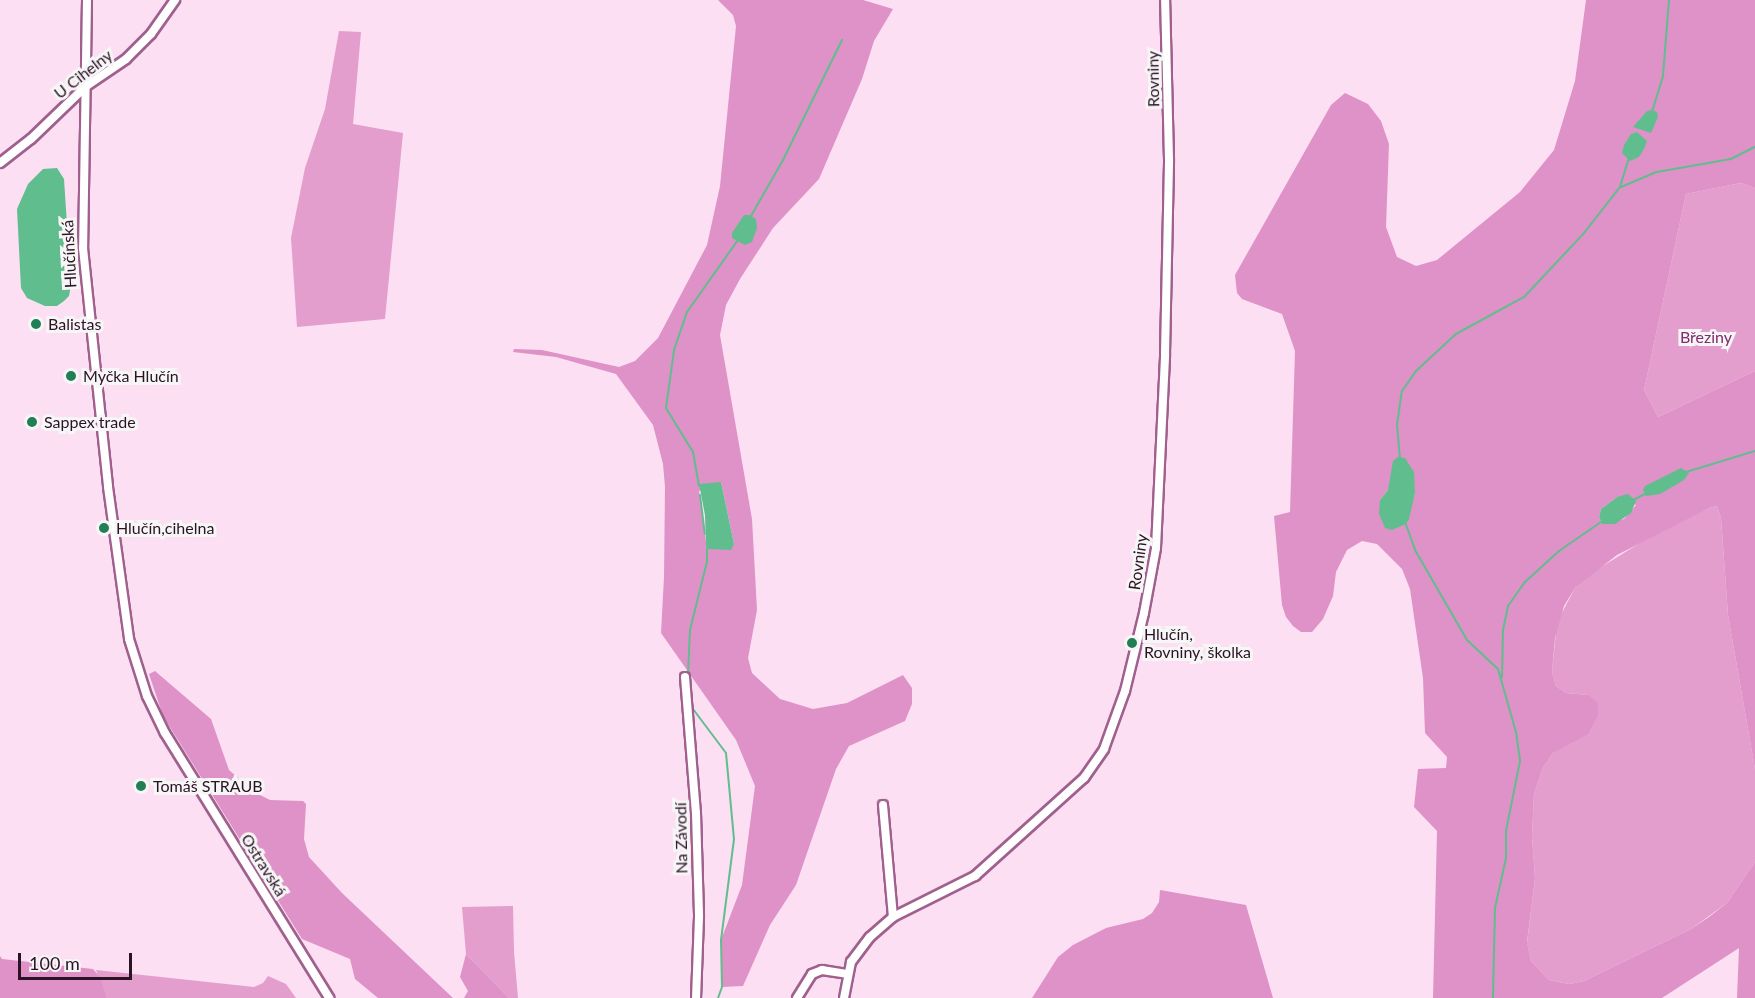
<!DOCTYPE html>
<meta charset="utf-8">
<style>
body{margin:0}
#map{position:relative;width:1755px;height:998px;overflow:hidden;background:#fcdff2;font-family:Lato,sans-serif}
div>[style]{position:absolute}
.green>*{inset:0;background:#e39ecd}
.forest>*{inset:0;background:#df92c7}
.water>*{inset:0;background:#60bd8d}
.stream>*{height:2px;margin:-1px;padding:0 1px;transform-origin:1px;border-radius:1px;background:#60bd8d}
.roads{filter:drop-shadow(2px 0 #a0608d) drop-shadow(-2px 0 #a0608d) drop-shadow(0 2px #a0608d) drop-shadow(0 -2px #a0608d)}
.minor>*{height:8px;margin:-4px;padding:0 4px;transform-origin:4px;border-radius:4px;background:#fff}
.dots>*{width:16px;height:16px;translate:-50% -50%;box-sizing:border-box;border:3px solid #f6f6f6;border-radius:50%}
span{translate:-50% -50%;white-space:nowrap;text-align:center;line-height:1.15;-webkit-text-stroke:6px #f6f6f6;paint-order:stroke}
.street-label{font-size:16px;color:#2c1225}
.poi-label{font-size:16px;color:#2c1225}
.left{translate:0 -50%;text-align:left}
.park-label{font-size:16px;color:#842a6e}
.scale{position:absolute;left:18px;top:953px;width:114px;height:27px;box-sizing:border-box;border:3px solid #2c1225;border-top:0;padding-left:8px;font-size:18px;line-height:21px;white-space:nowrap;color:#2c1225;-webkit-text-stroke:4px #f6f6f6;paint-order:stroke}
</style>
<div id="map">
<div class="green">
<div style="clip-path:polygon(339px 31px,361px 32px,353px 124px,403px 133px,385px 319px,297px 327px,291px 238px,305px 168px,325px 109px)"></div>
<div style="clip-path:polygon(1741px 183px,1755px 188px,1755px 371px,1658px 417px,1644px 390px,1686px 194px)"></div>
<div style="clip-path:polygon(1717px 506px,1721px 518px,1728px 615px,1755px 769px,1755px 862px,1727px 903px,1691px 929px,1584px 981px,1569px 984px,1549px 980px,1531px 961px,1527px 943px,1535px 878px,1532px 836px,1534px 794px,1543px 768px,1553px 753px,1565px 745px,1588px 695px,1566px 693px,1556px 686px,1552px 672px,1557px 622px,1575px 588px,1595px 571px,1659px 531px,1709px 508px)"></div>
<div style="clip-path:polygon(513px 906px,514px 952px,518px 998px,509px 998px,466px 954px,462px 907px)"></div>
<div style="clip-path:polygon(96px 970px,254px 987px,263px 983px,268px 976px,286px 984px,296px 998px,107px 998px)"></div>
</div>
<div class="forest">
<div style="clip-path:polygon(evenodd,718px 0,863px 0,893px 9px,874px 41px,862px 79px,819px 179px,773px 228px,740px 279px,726px 305px,720px 335px,752px 519px,757px 610px,748px 658px,752px 673px,780px 699px,813px 709px,847px 703px,903px 675px,912px 688px,912px 704px,905px 721px,849px 746px,836px 769px,796px 885px,770px 925px,743px 986px,722px 987px,721px 940px,742px 885px,755px 786px,736px 740px,661px 633px,664px 577px,665px 487px,663px 464px,653px 425px,616px 374px,556px 357px,513px 352px,514px 349px,542px 350px,619px 367px,635px 361px,658px 338px,707px 245px,720px 186px,736px 26px,733px 15px,718px 0,721px 482px,734px 544px,707px 549px,699px 491px,721px 482px)"></div>
<div style="clip-path:polygon(evenodd,1586px 0,1755px 0,1755px 188px,1741px 183px,1686px 194px,1644px 390px,1658px 417px,1755px 371px,1755px 769px,1728px 615px,1721px 518px,1717px 506px,1709px 508px,1617px 555px,1575px 588px,1564px 606px,1555px 638px,1552px 672px,1556px 686px,1566px 693px,1588px 695px,1598px 703px,1598px 715px,1588px 734px,1553px 753px,1543px 768px,1534px 794px,1532px 836px,1535px 878px,1527px 942px,1531px 961px,1549px 980px,1569px 984px,1584px 981px,1691px 929px,1709px 917px,1727px 903px,1755px 862px,1755px 998px,1737px 998px,1739px 948px,1662px 998px,1433px 998px,1437px 831px,1414px 807px,1418px 769px,1446px 768px,1447px 757px,1425px 733px,1423px 678px,1410px 589px,1402px 569px,1377px 544px,1362px 541px,1347px 550px,1336px 572px,1333px 596px,1323px 619px,1312px 632px,1301px 632px,1293px 626px,1286px 617px,1282px 605px,1274px 516px,1290px 512px,1295px 351px,1282px 314px,1242px 299px,1237px 293px,1235px 275px,1331px 105px,1345px 93px,1368px 104px,1381px 121px,1389px 144px,1386px 227px,1397px 257px,1416px 266px,1437px 260px,1520px 192px,1554px 150px,1575px 81px,1586px 0,1388px 490px,1415px 493px,1405px 524px,1380px 500px,1388px 490px,1586px 0,1617px 497px,1636px 505px,1624px 519px,1602px 524px,1599px 517px,1601px 509px,1617px 497px)"></div>
<div style="clip-path:polygon(155px 671px,211px 719px,229px 770px,254px 792px,270px 800px,303px 801px,306px 804px,304px 839px,309px 857px,342px 893px,453px 998px,378px 998px,355px 979px,350px 959px,302px 939px,163px 716px,149px 674px)"></div>
<div style="clip-path:polygon(1160px 890px,1246px 905px,1273px 998px,1032px 998px,1058px 957px,1073px 945px,1106px 928px,1143px 919px,1152px 913px,1159px 902px)"></div>
<div style="clip-path:polygon(466px 954px,509px 998px,464px 998px,468px 991px,460px 977px)"></div>
<div style="clip-path:polygon(0 956px,2px 959px,93px 969px,100px 977px,107px 998px,0 998px)"></div>
</div>
<div class="water">
<div style="clip-path:polygon(1652px 110px,1657px 112px,1658px 117px,1651px 133px,1633px 127px,1647px 111px)"></div>
<div style="clip-path:polygon(1637px 132px,1647px 141px,1645px 147px,1639px 157px,1630px 161px,1622px 153px,1624px 145px,1631px 134px)"></div>
<div style="clip-path:polygon(57px 168px,64px 179px,71px 285px,69px 296px,64px 301px,57px 306px,45px 306px,27px 298px,21px 288px,17px 209px,28px 184px,43px 169px)"></div>
<div style="clip-path:polygon(744px 215px,750px 215px,756px 219px,757px 228px,752px 242px,745px 245px,732px 238px,732px 233px)"></div>
<div style="clip-path:polygon(1398px 457px,1405px 458px,1414px 472px,1415px 493px,1409px 519px,1406px 524px,1392px 530px,1385px 528px,1379px 514px,1380px 500px,1388px 490px,1393px 461px)"></div>
<div style="clip-path:polygon(1681px 468px,1689px 473px,1684px 480px,1660px 494px,1646px 496px,1643px 490px,1645px 486px)"></div>
<div style="clip-path:polygon(721px 482px,734px 544px,731px 550px,707px 549px,706px 545px,705px 515px,699px 484px)"></div>
<div style="clip-path:polygon(1628px 494px,1636px 501px,1631px 513px,1615px 524px,1602px 524px,1599px 517px,1601px 509px,1617px 497px)"></div>
</div>
<div class="stream">
<div style="left:1652px;top:112px;width:38px;rotate:-73deg"></div>
<div style="left:1663px;top:76px;width:76px;rotate:-85.5deg"></div>
<div style="left:1621px;top:187px;width:39px;rotate:-23deg"></div>
<div style="left:1657px;top:172px;width:75px;rotate:-10deg"></div>
<div style="left:1731px;top:159px;width:27px;rotate:-27deg"></div>
<div style="left:751px;top:216px;width:64px;rotate:-60.3deg"></div>
<div style="left:783px;top:160px;width:134px;rotate:-63.8deg"></div>
<div style="left:1400px;top:459px;width:34px;rotate:-95deg"></div>
<div style="left:1397px;top:425px;width:34px;rotate:-82deg"></div>
<div style="left:1402px;top:391px;width:24px;rotate:-55deg"></div>
<div style="left:1416px;top:371px;width:54px;rotate:-42.8deg"></div>
<div style="left:1456px;top:334px;width:77px;rotate:-28.6deg"></div>
<div style="left:1524px;top:297px;width:88px;rotate:-46.8deg"></div>
<div style="left:1584px;top:233px;width:58px;rotate:-52deg"></div>
<div style="left:1620px;top:187px;width:30px;rotate:-73deg"></div>
<div style="left:1686px;top:472px;width:72px;rotate:-16.9deg"></div>
<div style="left:699px;top:486px;width:35px;rotate:-100deg"></div>
<div style="left:693px;top:452px;width:52px;rotate:-121.5deg"></div>
<div style="left:666px;top:408px;width:59px;rotate:-82.1deg"></div>
<div style="left:674px;top:350px;width:40px;rotate:-71.1deg"></div>
<div style="left:687px;top:312px;width:88px;rotate:-54.7deg"></div>
<div style="left:700px;top:495px;width:39px;rotate:83deg"></div>
<div style="left:1633px;top:500px;width:16px;rotate:-27deg"></div>
<div style="left:1405px;top:522px;width:30px;rotate:70deg"></div>
<div style="left:1415px;top:550px;width:104px;rotate:60deg"></div>
<div style="left:1467px;top:640px;width:42px;rotate:43.1deg"></div>
<div style="left:1498px;top:669px;width:66px;rotate:74.1deg"></div>
<div style="left:1516px;top:732px;width:29px;rotate:82deg"></div>
<div style="left:1520px;top:761px;width:71px;rotate:101.3deg"></div>
<div style="left:1506px;top:831px;width:27px;rotate:90deg"></div>
<div style="left:1506px;top:858px;width:51px;rotate:102.4deg"></div>
<div style="left:1495px;top:908px;width:90px;rotate:91.3deg"></div>
<div style="left:688px;top:675px;width:45px;rotate:-87.5deg"></div>
<div style="left:690px;top:630px;width:70px;rotate:-76deg"></div>
<div style="left:707px;top:562px;width:14px;rotate:-90deg"></div>
<div style="left:1502px;top:677px;width:47px;rotate:-88.8deg"></div>
<div style="left:1503px;top:630px;width:25px;rotate:-78deg"></div>
<div style="left:1508px;top:606px;width:29px;rotate:-55deg"></div>
<div style="left:1525px;top:582px;width:46px;rotate:-42.4deg"></div>
<div style="left:1559px;top:551px;width:55px;rotate:-34.6deg"></div>
<div style="left:690px;top:690px;width:19px;rotate:81deg"></div>
<div style="left:693px;top:709px;width:55px;rotate:53.1deg"></div>
<div style="left:726px;top:753px;width:86px;rotate:84.7deg"></div>
<div style="left:734px;top:839px;width:102px;rotate:97.3deg"></div>
<div style="left:721px;top:940px;width:47px;rotate:88.8deg"></div>
<div style="left:722px;top:987px;width:12px;rotate:110deg"></div>
</div>
<div class="roads">
<div class="minor">
<div style="left:87px;top:0;width:248px;rotate:90.9deg"></div>
<div style="left:83px;top:248px;width:240px;rotate:84deg"></div>
<div style="left:108px;top:487px;width:153px;rotate:82.1deg"></div>
<div style="left:129px;top:639px;width:60px;rotate:72.5deg"></div>
<div style="left:147px;top:696px;width:41px;rotate:64.1deg"></div>
<div style="left:165px;top:733px;width:312px;rotate:58.2deg"></div>
<div style="left:0;top:163px;width:39px;rotate:-38deg"></div>
<div style="left:31px;top:139px;width:75px;rotate:-43.9deg"></div>
<div style="left:85px;top:87px;width:50px;rotate:-34.3deg"></div>
<div style="left:126px;top:59px;width:35px;rotate:-45deg"></div>
<div style="left:151px;top:34px;width:42px;rotate:-54.8deg"></div>
<div style="left:685px;top:677px;width:136px;rotate:85.4deg"></div>
<div style="left:696px;top:813px;width:104px;rotate:88.3deg"></div>
<div style="left:699px;top:917px;width:81px;rotate:92.1deg"></div>
<div style="left:883px;top:805px;width:112px;rotate:84.9deg"></div>
<div style="left:797px;top:998px;width:28px;rotate:-58deg"></div>
<div style="left:812px;top:974px;width:11px;rotate:-22deg"></div>
<div style="left:822px;top:970px;width:25px;rotate:9deg"></div>
<div style="left:844px;top:998px;width:37px;rotate:-79deg"></div>
<div style="left:851px;top:962px;width:31px;rotate:-53deg"></div>
<div style="left:870px;top:937px;width:30px;rotate:-41deg"></div>
<div style="left:893px;top:917px;width:92px;rotate:-26.6deg"></div>
<div style="left:975px;top:876px;width:147px;rotate:-42deg"></div>
<div style="left:1084px;top:778px;width:35px;rotate:-55deg"></div>
<div style="left:1104px;top:749px;width:62px;rotate:-70.1deg"></div>
<div style="left:1125px;top:691px;width:80px;rotate:-76.3deg"></div>
<div style="left:1144px;top:613px;width:66px;rotate:-79.5deg"></div>
<div style="left:1156px;top:548px;width:194px;rotate:-87.3deg"></div>
<div style="left:1165px;top:354px;width:195px;rotate:-88.8deg"></div>
<div style="left:1169px;top:159px;width:159px;rotate:-91.4deg"></div>
</div>
</div>
<div class="dots">
<div style="left:36px;top:324px;background:#227e54"></div>
<div style="left:71px;top:376px;background:#227e54"></div>
<div style="left:32px;top:422px;background:#227e54"></div>
<div style="left:104px;top:528px;background:#227e54"></div>
<div style="left:1132px;top:643px;background:#227e54"></div>
<div style="left:141px;top:786px;background:#227e54"></div>
</div>
<div class="street-label">
<span style="left:83px;top:74px;rotate:-38deg">U Cihelny</span>
<span style="left:1153px;top:79px;rotate:-91deg">Rovniny</span>
<span style="left:69px;top:254px;rotate:-93deg">Hlučínská</span>
<span style="left:1138px;top:562px;rotate:-82deg">Rovniny</span>
<span style="left:681px;top:838px;rotate:-91deg">Na Závodí</span>
<span style="left:264px;top:865px;rotate:58deg">Ostravská</span>
</div>
<div class="poi-label">
<span class="left" style="left:48px;top:324px">Balistas</span>
<span class="left" style="left:83px;top:376px">Myčka Hlučín</span>
<span class="left" style="left:44px;top:422px">Sappex trade</span>
<span class="left" style="left:116px;top:528px">Hlučín,cihelna</span>
<span class="left" style="left:1144px;top:643px">Hlučín,<br>Rovniny, školka</span>
<span class="left" style="left:153px;top:786px">Tomáš STRAUB</span>
</div>
<div class="park-label">
<span style="left:1706px;top:337px">Březiny</span>
</div>
<div class="scale">100 m</div>
</div>
